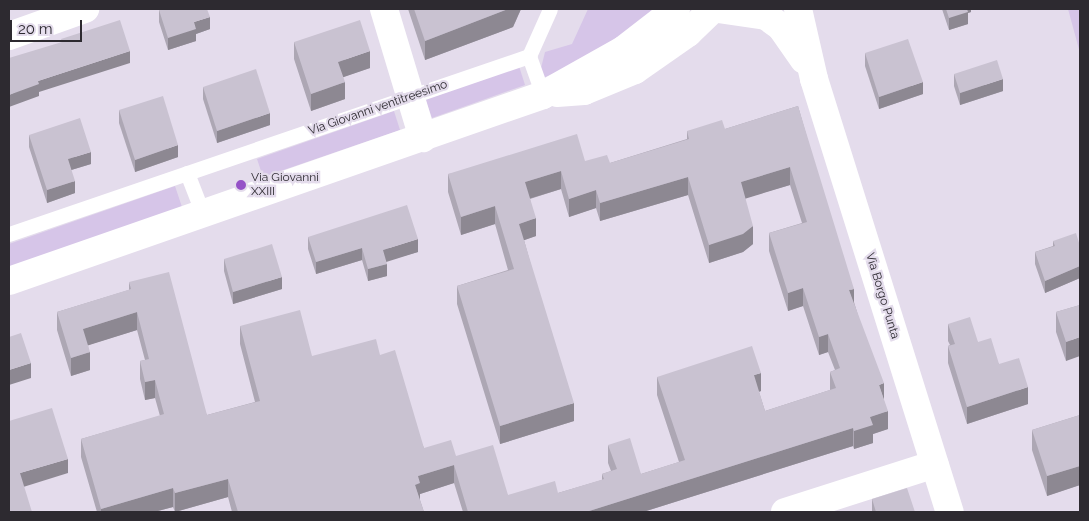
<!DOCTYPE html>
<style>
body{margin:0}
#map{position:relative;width:1089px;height:521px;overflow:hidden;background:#e4dcec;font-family:Raleway,sans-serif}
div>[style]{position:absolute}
.green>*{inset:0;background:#d6c5e8}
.lane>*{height:15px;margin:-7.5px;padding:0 7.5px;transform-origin:7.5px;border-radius:7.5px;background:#fff}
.street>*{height:28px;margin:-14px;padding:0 14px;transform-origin:14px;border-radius:14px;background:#fff}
.secondary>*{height:28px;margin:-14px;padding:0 14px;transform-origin:14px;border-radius:14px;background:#fff}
.wall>*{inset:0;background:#ada7b4}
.shaded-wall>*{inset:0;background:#8d8892}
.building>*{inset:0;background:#c9c2d1}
.dots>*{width:14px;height:14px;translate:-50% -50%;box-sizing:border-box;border:2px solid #e4dcec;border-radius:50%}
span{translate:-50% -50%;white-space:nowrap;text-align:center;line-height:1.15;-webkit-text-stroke:4.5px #e4dcec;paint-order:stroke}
.street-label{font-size:12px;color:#2d2a30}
.poi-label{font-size:12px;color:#2d2a30}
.left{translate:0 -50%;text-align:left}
.frame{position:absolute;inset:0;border:10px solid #2d2a30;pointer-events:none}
.scale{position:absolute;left:10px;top:20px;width:72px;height:22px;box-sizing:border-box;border:2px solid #2d2a30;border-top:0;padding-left:6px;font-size:15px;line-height:18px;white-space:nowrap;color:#2d2a30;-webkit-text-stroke:4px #e4dcec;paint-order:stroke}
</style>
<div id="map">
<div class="green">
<div style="clip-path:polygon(588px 9px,664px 9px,575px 65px,543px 78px,541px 68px,545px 52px,572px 44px)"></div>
<div style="clip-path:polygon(1068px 9px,1080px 9px,1080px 53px)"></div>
<div style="clip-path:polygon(519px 66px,525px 85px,432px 118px,425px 99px)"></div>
<div style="clip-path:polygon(394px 111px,400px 130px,263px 177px,257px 159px)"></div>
<div style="clip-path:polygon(175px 186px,182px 207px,9px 267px,9px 244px)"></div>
</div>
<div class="lane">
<div style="left:529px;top:56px;width:51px;rotate:-65.9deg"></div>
<div style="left:529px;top:56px;width:41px;rotate:70.3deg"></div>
<div style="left:187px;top:173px;width:44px;rotate:68.7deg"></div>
<div style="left:9px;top:234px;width:550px;rotate:-18.9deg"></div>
</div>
<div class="street">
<div style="left:384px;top:9px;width:135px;rotate:73.2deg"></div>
<div style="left:718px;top:9px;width:49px;rotate:8.3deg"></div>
<div style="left:766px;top:16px;width:19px;rotate:36deg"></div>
<div style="left:781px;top:27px;width:40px;rotate:55.1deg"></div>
<div style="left:798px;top:9px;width:72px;rotate:77.1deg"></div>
<div style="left:814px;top:79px;width:454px;rotate:72.6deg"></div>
<div style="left:9px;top:36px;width:81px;rotate:-19.6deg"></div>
<div style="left:785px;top:512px;width:157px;rotate:-17.7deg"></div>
</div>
<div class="secondary">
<div style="left:557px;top:93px;width:27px;rotate:-4deg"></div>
<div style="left:584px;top:91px;width:55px;rotate:-22.4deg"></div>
<div style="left:635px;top:70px;width:65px;rotate:-34.9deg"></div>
<div style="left:688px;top:33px;width:35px;rotate:-44deg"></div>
<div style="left:9px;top:281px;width:565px;rotate:-19.2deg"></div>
<div style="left:543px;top:95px;width:92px;rotate:-29.4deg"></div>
<div style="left:623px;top:50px;width:67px;rotate:-37.7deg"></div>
</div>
<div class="wall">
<div style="clip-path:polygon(408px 9px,521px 9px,513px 27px,425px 60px)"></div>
<div style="clip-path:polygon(942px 9px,971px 9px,971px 12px,968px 13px,968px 24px,949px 30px)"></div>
<div style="clip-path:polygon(159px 10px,210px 29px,196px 34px,196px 41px,168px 50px,159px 22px)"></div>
<div style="clip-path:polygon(294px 42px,370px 68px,343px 77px,345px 99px,311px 111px,294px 59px)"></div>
<div style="clip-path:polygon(865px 53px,923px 94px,879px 109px,865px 66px)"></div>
<div style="clip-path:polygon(954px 74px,1003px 91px,960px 105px,954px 86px)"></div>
<div style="clip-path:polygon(203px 87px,270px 125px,217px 143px,203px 99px)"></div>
<div style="clip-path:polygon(798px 106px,854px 302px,884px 401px,888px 429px,873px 434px,873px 443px,854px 449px,853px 446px,643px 512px,463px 512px,454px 483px,420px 494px,420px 500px,424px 512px,232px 512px,228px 497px,175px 512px,173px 507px,154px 512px,97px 512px,81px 457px,81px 439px,160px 416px,155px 398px,145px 400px,140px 379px,140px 361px,145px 360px,137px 330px,88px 345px,90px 370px,71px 376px,57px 330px,57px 312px,129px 290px,129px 282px,207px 415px,255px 402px,240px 344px,240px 326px,312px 356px,380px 355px,424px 448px,456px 456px,508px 495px,558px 493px,602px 480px,602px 474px,611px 471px,608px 463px,608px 445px,641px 474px,679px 462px,657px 395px,657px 377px,761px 391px,759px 392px,765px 411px,830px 390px,830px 372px,835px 370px,828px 352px,819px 355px,803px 306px,788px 311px,769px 251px,769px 233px,802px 223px,790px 185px,745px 198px,753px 244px,743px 252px,709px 263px,688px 195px,600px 221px,596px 208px,569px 217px,561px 189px,530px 199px,536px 236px,524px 240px,574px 421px,500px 444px,457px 304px,457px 286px,508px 270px,495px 224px,461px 235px,448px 192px,448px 174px,585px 161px,610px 163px,687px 139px,687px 131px,725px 129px)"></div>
<div style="clip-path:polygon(119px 110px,178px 157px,135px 172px,119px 123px)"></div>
<div style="clip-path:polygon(29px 135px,91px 164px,71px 170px,75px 193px,47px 203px,29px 147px)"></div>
<div style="clip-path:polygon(308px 237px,418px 252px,386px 261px,387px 276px,368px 281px,362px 260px,316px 274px,308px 249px)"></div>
<div style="clip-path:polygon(1053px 241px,1080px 246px,1080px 278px,1045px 293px,1035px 264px,1035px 252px,1053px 246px)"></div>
<div style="clip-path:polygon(224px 259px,282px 289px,233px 304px,224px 271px)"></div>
<div style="clip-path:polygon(1080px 305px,1066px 361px,1056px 332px,1056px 312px)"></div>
<div style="clip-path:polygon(948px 324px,978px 342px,999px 364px,1028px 404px,967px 424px,948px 363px,948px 346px,950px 345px,948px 341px)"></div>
<div style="clip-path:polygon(1080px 415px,1080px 485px,1047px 496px,1032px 450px,1032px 430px)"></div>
<div style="clip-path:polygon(872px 499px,915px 512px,872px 512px)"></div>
</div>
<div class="shaded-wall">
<div style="clip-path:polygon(508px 9px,521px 9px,513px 27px,425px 60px,425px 41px)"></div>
<div style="clip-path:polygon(965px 9px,971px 9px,971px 12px,968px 13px,968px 24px,949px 30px,949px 18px)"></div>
<div style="clip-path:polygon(210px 17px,210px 29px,196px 34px,196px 41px,168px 50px,168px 38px,194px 22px)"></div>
<div style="clip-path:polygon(130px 51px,130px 63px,39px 92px,39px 96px,9px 107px,9px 95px,38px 81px)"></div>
<div style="clip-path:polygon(370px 51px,370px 68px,338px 79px,338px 62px)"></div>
<div style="clip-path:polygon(1003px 79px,1003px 91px,960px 105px,960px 93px)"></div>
<div style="clip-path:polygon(345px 82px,345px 99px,311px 111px,311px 94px)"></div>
<div style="clip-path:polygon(923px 82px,923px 94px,879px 109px,879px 97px)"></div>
<div style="clip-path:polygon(270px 113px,270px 125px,217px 143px,217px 131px)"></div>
<div style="clip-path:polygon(178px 145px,178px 157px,135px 172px,135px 160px)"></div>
<div style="clip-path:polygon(91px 152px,91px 164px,68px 171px,68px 159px)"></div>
<div style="clip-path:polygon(790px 167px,790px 185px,741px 200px,741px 182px)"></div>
<div style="clip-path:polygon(561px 171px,561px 189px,525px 200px,525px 182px)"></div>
<div style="clip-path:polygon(688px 177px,688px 195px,600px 221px,600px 203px)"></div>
<div style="clip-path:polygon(75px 181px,75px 193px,47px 203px,47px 190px)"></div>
<div style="clip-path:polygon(596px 190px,596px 208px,569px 217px,569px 199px)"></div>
<div style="clip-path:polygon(495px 206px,495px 224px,461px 235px,461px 217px)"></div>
<div style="clip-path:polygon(536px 218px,536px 236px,519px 242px,519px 224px)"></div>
<div style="clip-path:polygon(753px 226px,753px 244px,743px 252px,709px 263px,709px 245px)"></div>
<div style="clip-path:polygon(418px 239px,418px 252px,383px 263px,383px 250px)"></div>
<div style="clip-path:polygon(362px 248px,362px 260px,316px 274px,316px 262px)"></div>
<div style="clip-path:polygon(387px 264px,387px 276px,368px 281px,368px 269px)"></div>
<div style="clip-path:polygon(1080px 266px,1080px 278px,1045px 293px,1045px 281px)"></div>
<div style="clip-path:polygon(282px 277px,282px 289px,233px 304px,233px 292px)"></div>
<div style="clip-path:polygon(803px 288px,803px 306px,788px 311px,788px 293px)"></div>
<div style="clip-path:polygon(854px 289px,854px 307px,849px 290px)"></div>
<div style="clip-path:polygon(137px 312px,137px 330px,83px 347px,83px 329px)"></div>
<div style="clip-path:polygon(828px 334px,828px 352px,819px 355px,819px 337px)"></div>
<div style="clip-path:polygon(1080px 337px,1080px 356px,1066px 361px,1066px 342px)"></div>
<div style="clip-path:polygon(90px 352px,90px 370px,71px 376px,71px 358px)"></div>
<div style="clip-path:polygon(31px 363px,31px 378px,9px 385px,9px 370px)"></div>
<div style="clip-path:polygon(761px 373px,761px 391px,754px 393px,754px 375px)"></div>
<div style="clip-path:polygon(155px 380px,155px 398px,145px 400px,145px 382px)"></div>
<div style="clip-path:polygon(884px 383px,884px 401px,879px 385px)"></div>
<div style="clip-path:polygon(1028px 387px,1028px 404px,967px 424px,967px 407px)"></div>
<div style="clip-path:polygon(574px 403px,574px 421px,500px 444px,500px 426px)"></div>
<div style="clip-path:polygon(888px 411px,888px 429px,873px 434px,873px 443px,854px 449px,854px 431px,870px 417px)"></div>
<div style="clip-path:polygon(853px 428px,853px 446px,643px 512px,586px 512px)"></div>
<div style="clip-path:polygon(68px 459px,68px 473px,20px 488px,20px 473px)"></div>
<div style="clip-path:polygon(454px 465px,454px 483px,420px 494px,420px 501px,415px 485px,418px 476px)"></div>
<div style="clip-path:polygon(1080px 466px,1080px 485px,1047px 496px,1047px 476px)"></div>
<div style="clip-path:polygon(228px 479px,228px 497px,175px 512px,175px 493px)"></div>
<div style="clip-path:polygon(173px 488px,173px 507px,154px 512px,101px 512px,101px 509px)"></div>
</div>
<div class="building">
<div style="clip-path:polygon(162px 9px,207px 9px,210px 17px,194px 22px,196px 29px,168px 38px,159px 10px)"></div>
<div style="clip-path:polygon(414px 9px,508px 9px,425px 41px)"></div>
<div style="clip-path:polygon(946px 9px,967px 9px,968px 12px,949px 18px)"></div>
<div style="clip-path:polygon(120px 20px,130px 51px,38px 81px,39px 84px,9px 95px,9px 58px,62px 42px,61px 39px)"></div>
<div style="clip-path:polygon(360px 20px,370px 51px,338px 62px,345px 82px,311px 94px,294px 42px)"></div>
<div style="clip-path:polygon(908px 39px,923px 82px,879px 97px,865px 53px)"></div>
<div style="clip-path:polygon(997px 60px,1003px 79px,960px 93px,954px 74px)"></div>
<div style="clip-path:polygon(256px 69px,270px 113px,217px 131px,203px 87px)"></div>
<div style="clip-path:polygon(163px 96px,178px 145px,135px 160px,119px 110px)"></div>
<div style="clip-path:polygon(798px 106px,854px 289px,849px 290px,884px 383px,879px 385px,888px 411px,870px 417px,873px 425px,854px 431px,853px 428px,586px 512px,468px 512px,454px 465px,418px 476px,420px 483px,415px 485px,424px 512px,238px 512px,228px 479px,175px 493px,173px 488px,101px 509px,81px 439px,164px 414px,155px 380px,145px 382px,140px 361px,149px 359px,137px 312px,83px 329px,90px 352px,71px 358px,57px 312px,131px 289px,129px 282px,169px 272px,207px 415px,260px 401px,240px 326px,300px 310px,312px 356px,376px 339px,380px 355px,395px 350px,424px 448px,451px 440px,456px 456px,493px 445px,508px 495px,555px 481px,558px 493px,604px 479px,602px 474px,617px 469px,608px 445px,630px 438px,641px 474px,685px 460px,657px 377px,752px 346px,761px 373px,754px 375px,765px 411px,836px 388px,830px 372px,840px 368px,828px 334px,819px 337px,803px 288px,788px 293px,769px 233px,807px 222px,790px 167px,741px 182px,753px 226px,743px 234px,709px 245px,688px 177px,600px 203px,596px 190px,569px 199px,561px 171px,525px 182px,536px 218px,519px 224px,574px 403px,500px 426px,457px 286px,514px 269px,495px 206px,461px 217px,448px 174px,577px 134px,585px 161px,607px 155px,610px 163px,689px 139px,687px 131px,722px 120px,725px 129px)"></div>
<div style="clip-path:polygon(80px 118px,91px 152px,68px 159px,75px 181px,47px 190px,29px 135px)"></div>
<div style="clip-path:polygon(407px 205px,418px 239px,383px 250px,387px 264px,368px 269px,362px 248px,316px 262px,308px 237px)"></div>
<div style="clip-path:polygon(1076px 233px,1080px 246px,1080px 266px,1045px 281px,1035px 252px,1055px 246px,1053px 241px)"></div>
<div style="clip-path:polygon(272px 244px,282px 277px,233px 292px,224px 259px)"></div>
<div style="clip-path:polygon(1080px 305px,1080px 337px,1066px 342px,1056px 312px)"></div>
<div style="clip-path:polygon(970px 317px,978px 342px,991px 338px,999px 364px,1019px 358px,1028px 387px,967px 407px,948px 346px,955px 344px,948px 324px)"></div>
<div style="clip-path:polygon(21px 333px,31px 363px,9px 370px,9px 337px)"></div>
<div style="clip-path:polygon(52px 408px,68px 459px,20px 473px,32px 512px,9px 512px,9px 421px)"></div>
<div style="clip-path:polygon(1080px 415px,1080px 466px,1047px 476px,1032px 430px)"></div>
<div style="clip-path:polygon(907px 488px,915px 512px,876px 512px,872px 499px)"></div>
</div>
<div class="dots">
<div style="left:241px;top:185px;background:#9552c7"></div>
</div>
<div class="street-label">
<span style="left:378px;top:108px;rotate:-19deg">Via Giovanni ventitreesimo</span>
<span style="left:882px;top:296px;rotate:73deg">Via Borgo Punta</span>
</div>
<div class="poi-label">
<span class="left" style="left:251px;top:185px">Via Giovanni<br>XXIII</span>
</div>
<div class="frame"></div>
<div class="scale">20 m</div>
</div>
